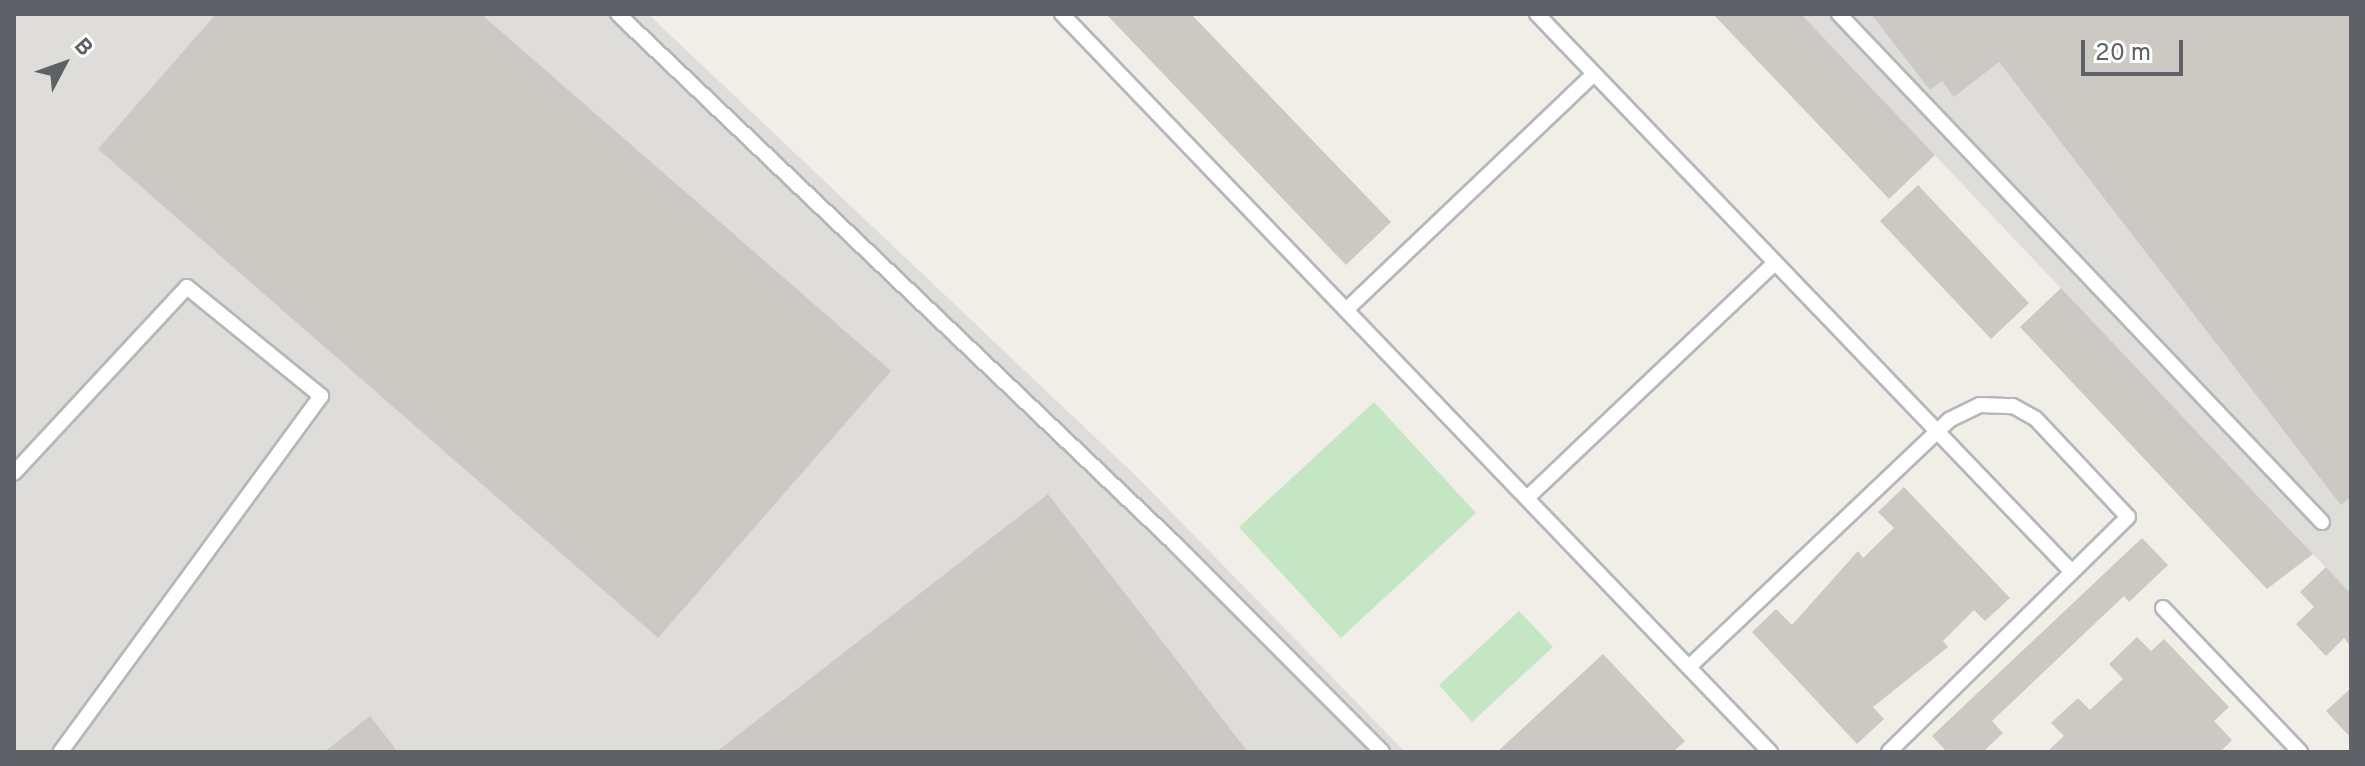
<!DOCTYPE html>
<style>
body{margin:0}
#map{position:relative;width:2365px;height:766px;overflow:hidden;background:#f0eee7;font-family:Overpass,sans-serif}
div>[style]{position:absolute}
.industrial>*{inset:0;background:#dfddd9}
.green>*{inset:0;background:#c4e6c4}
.building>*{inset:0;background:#ccc9c4}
.roads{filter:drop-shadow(2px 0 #b4b7bb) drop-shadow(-2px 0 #b4b7bb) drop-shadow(0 2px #b4b7bb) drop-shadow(0 -2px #b4b7bb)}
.lane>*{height:14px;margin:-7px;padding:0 7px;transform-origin:7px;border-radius:7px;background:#fff}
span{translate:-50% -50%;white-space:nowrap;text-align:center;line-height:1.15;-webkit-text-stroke:6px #fff;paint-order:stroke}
.frame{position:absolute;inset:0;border:16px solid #5e6266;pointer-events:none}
.north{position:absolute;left:24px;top:24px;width:80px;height:80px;-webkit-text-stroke:6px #fff;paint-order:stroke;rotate:49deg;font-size:22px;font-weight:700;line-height:32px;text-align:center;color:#5e6266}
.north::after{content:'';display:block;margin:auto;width:28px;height:36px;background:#5e6266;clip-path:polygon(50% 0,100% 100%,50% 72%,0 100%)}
.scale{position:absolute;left:2081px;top:40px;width:102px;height:36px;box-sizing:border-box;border:4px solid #5e6266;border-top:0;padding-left:10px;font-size:24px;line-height:28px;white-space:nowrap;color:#5e6266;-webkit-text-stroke:6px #fff;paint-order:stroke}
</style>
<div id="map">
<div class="industrial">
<div style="clip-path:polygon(14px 14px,648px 14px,1137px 477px,1405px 752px,14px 752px)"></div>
<div style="clip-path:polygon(1801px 14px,2351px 14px,2351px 594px,2313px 554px)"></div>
</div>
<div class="green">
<div style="clip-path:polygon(1374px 402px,1476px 513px,1341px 638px,1239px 527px)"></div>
<div style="clip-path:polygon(1519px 611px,1553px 647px,1472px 722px,1439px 685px)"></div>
</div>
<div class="building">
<div style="clip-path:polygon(216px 14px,481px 14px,891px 371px,658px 638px,98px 149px)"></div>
<div style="clip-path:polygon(1106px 14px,1191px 14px,1391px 222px,1346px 265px)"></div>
<div style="clip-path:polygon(1713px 14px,1801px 14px,1935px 155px,1889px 199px)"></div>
<div style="clip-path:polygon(1871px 14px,2351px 14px,2351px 497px,2341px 505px,1999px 62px,1954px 97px,1942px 81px,1930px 90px)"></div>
<div style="clip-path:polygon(1918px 185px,2029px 303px,1991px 339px,1880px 221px)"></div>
<div style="clip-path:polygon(2061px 288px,2253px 491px,2313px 554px,2267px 589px,2020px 327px)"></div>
<div style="clip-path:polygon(1904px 487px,2010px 598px,1985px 621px,1974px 610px,1943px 641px,1948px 647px,1873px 707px,1884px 719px,1857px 744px,1752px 632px,1776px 609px,1792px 625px,1858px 551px,1863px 558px,1894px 528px,1878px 512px)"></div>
<div style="clip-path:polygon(1048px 494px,1248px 752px,716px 752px)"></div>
<div style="clip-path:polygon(2142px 538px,2168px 565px,2129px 602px,2124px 596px,1992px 721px,2003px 733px,1983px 752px,1947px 752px,1932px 736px)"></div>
<div style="clip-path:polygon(2326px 567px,2351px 594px,2351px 647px,2344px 638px,2326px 656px,2296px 624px,2314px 607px,2300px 592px)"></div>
<div style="clip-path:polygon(2137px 637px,2151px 651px,2164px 639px,2229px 707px,2214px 721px,2232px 740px,2220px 752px,2047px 752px,2064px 736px,2051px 723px,2078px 698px,2090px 710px,2123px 679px,2109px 664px)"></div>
<div style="clip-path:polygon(1603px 654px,1685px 741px,1673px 752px,1497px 752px)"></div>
<div style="clip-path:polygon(2351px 688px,2351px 738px,2326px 711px)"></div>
<div style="clip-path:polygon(370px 716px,398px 752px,324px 752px)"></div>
</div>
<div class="roads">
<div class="lane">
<div style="left:618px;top:14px;width:766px;rotate:43.57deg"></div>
<div style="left:1173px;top:542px;width:296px;rotate:45.1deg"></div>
<div style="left:1062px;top:14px;width:1023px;rotate:46.19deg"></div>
<div style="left:1537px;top:14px;width:773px;rotate:46.21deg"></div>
<div style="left:1839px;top:14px;width:701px;rotate:46.45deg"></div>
<div style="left:1346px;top:310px;width:342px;rotate:-43.6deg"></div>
<div style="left:14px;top:473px;width:254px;rotate:-47.1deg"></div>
<div style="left:187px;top:287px;width:173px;rotate:39.1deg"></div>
<div style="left:321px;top:396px;width:441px;rotate:126.2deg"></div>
<div style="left:1527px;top:498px;width:342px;rotate:-43.5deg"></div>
<div style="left:2163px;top:608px;width:199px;rotate:46.4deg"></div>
<div style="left:1689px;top:667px;width:359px;rotate:-43.5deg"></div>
<div style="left:1949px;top:420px;width:34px;rotate:-26deg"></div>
<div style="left:1980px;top:405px;width:33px;rotate:2deg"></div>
<div style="left:2013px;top:406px;width:26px;rotate:29deg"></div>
<div style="left:2036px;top:419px;width:134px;rotate:46.8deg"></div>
<div style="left:2128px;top:517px;width:335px;rotate:135.5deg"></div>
</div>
</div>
<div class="frame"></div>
<div class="north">B</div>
<div class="scale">20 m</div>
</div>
